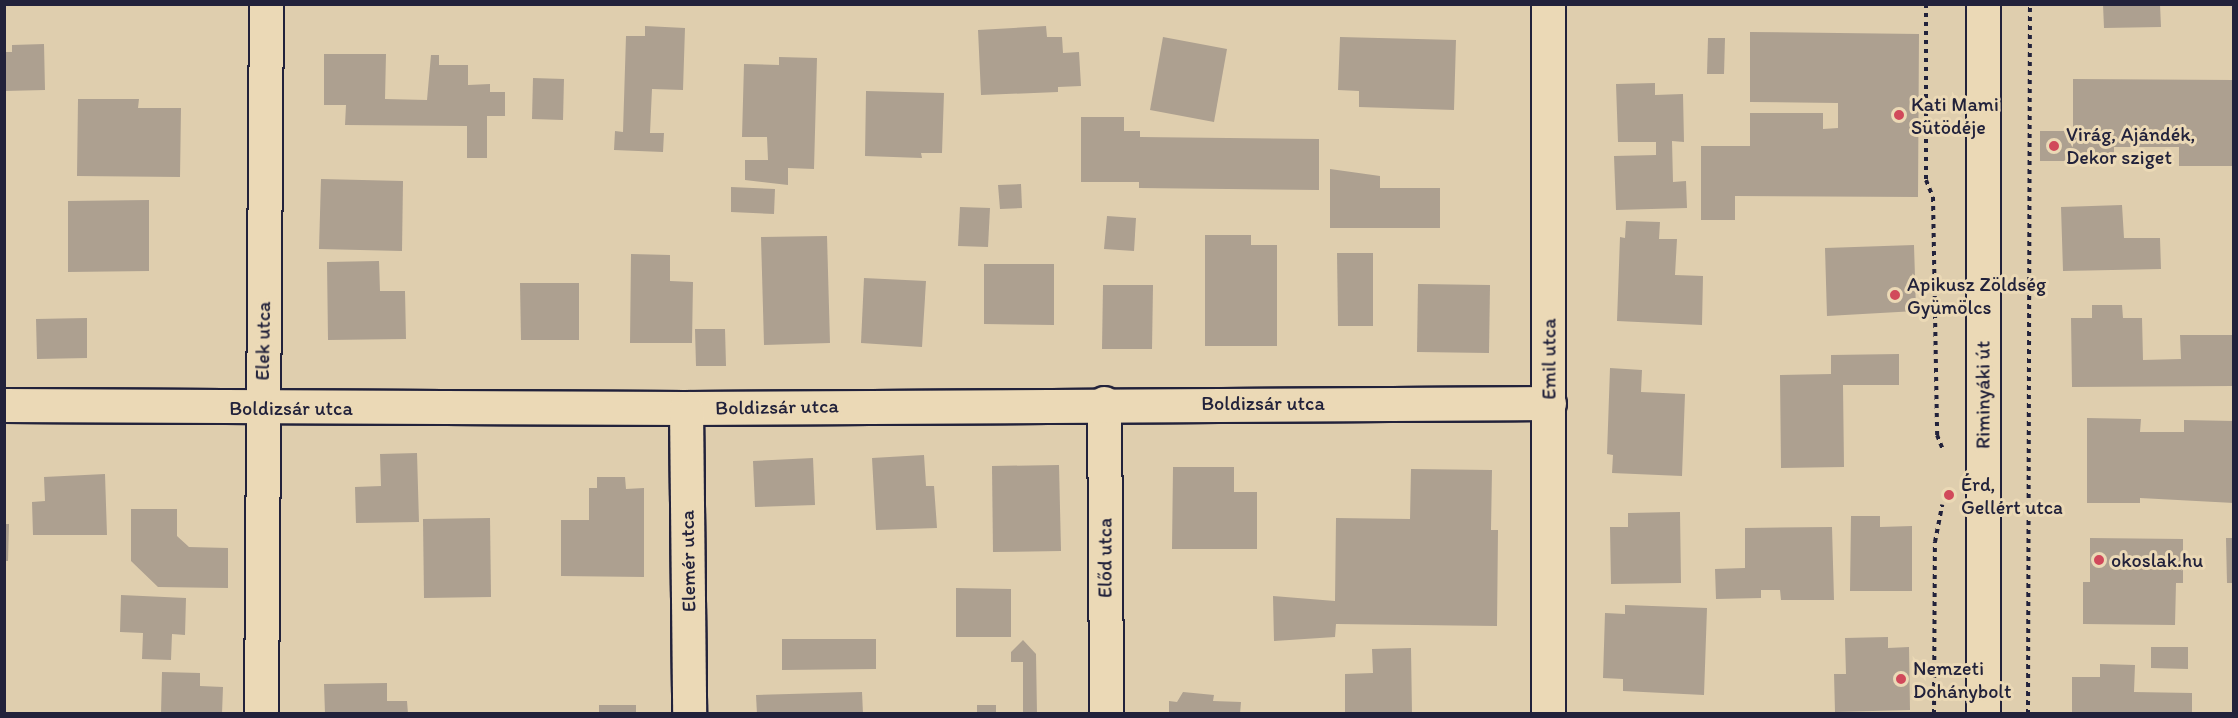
<!DOCTYPE html>
<meta charset="utf-8">
<style>
body{margin:0}
#map{position:relative;width:2238px;height:718px;overflow:hidden;background:#dfceae;font-family:Itim,sans-serif}
div>[style]{position:absolute}
.building>*{inset:0;background:#ada090}
.path>*{height:4px;margin-top:-2px;transform-origin:0;background:repeating-linear-gradient(90deg,#22223b 0 4.5px,transparent 0 9px)}
.roads{filter:drop-shadow(2px 0 #22223b) drop-shadow(-2px 0 #22223b) drop-shadow(0 2px #22223b) drop-shadow(0 -2px #22223b)}
.street>*{height:33px;margin:-16.5px;padding:0 16.5px;transform-origin:16.5px;border-radius:16.5px;background:#ebd9b6}
.secondary>*{height:33px;margin:-16.5px;padding:0 16.5px;transform-origin:16.5px;border-radius:16.5px;background:#ebd9b6}
.dots>*{width:16px;height:16px;translate:-50% -50%;box-sizing:border-box;border:3px solid #ebd9b6;border-radius:50%}
span{translate:-50% -50%;white-space:nowrap;text-align:center;line-height:1.15;-webkit-text-stroke:6px #ebd9b6;paint-order:stroke}
.poi-label{font-size:20px;color:#22223b}
.left{translate:0 -50%;text-align:left}
.street-label{font-size:20px;color:#22223b}
.frame{position:absolute;inset:0;border:6px solid #22223b;pointer-events:none}
</style>
<div id="map">
<div class="building">
<div style="clip-path:polygon(2103px 4px,2160px 4px,2161px 27px,2104px 28px)"></div>
<div style="clip-path:polygon(645px 26px,685px 28px,683px 90px,652px 89px,650px 133px,664px 133px,663px 152px,614px 150px,615px 131px,623px 132px,626px 36px,645px 36px)"></div>
<div style="clip-path:polygon(1046px 26px,1047px 37px,1062px 37px,1063px 53px,1079px 52px,1081px 86px,1058px 87px,1058px 92px,981px 95px,978px 30px)"></div>
<div style="clip-path:polygon(1750px 32px,1919px 34px,1918px 197px,1735px 196px,1735px 220px,1701px 220px,1701px 146px,1750px 146px,1750px 113px,1823px 113px,1823px 129px,1838px 128px,1838px 103px,1750px 102px)"></div>
<div style="clip-path:polygon(1163px 37px,1227px 49px,1214px 122px,1150px 110px)"></div>
<div style="clip-path:polygon(1340px 37px,1456px 40px,1454px 110px,1359px 107px,1359px 91px,1338px 90px)"></div>
<div style="clip-path:polygon(1708px 38px,1725px 38px,1724px 74px,1707px 74px)"></div>
<div style="clip-path:polygon(44px 44px,45px 90px,4px 91px,4px 52px,12px 52px,12px 45px)"></div>
<div style="clip-path:polygon(324px 54px,386px 54px,385px 99px,427px 100px,431px 55px,439px 55px,439px 65px,468px 65px,468px 85px,490px 84px,490px 92px,505px 92px,505px 116px,487px 116px,487px 158px,467px 158px,467px 126px,345px 125px,346px 105px,324px 105px)"></div>
<div style="clip-path:polygon(779px 57px,817px 58px,814px 169px,788px 168px,788px 185px,745px 180px,745px 160px,768px 160px,767px 137px,742px 137px,744px 64px,779px 65px)"></div>
<div style="clip-path:polygon(533px 78px,564px 79px,563px 120px,532px 119px)"></div>
<div style="clip-path:polygon(2073px 79px,2234px 80px,2234px 166px,2179px 166px,2179px 147px,2114px 147px,2114px 161px,2040px 161px,2040px 131px,2073px 131px)"></div>
<div style="clip-path:polygon(1655px 83px,1655px 95px,1683px 94px,1684px 142px,1672px 141px,1673px 182px,1686px 181px,1687px 208px,1616px 210px,1614px 156px,1656px 155px,1656px 142px,1618px 142px,1616px 84px)"></div>
<div style="clip-path:polygon(866px 91px,944px 93px,942px 153px,921px 153px,922px 158px,865px 156px)"></div>
<div style="clip-path:polygon(78px 99px,139px 99px,138px 108px,181px 108px,180px 177px,77px 176px)"></div>
<div style="clip-path:polygon(1081px 117px,1124px 117px,1124px 131px,1140px 131px,1140px 137px,1319px 139px,1319px 190px,1139px 188px,1139px 182px,1081px 182px)"></div>
<div style="clip-path:polygon(1330px 169px,1380px 176px,1380px 188px,1440px 188px,1440px 228px,1330px 228px)"></div>
<div style="clip-path:polygon(321px 179px,403px 181px,402px 251px,319px 249px)"></div>
<div style="clip-path:polygon(1021px 184px,1022px 208px,1000px 209px,998px 185px)"></div>
<div style="clip-path:polygon(731px 187px,775px 189px,774px 214px,731px 212px)"></div>
<div style="clip-path:polygon(149px 200px,149px 271px,68px 272px,68px 201px)"></div>
<div style="clip-path:polygon(2122px 205px,2124px 238px,2160px 238px,2161px 269px,2063px 271px,2061px 207px)"></div>
<div style="clip-path:polygon(960px 207px,990px 208px,988px 247px,958px 246px)"></div>
<div style="clip-path:polygon(1107px 216px,1136px 218px,1134px 251px,1104px 249px)"></div>
<div style="clip-path:polygon(1626px 221px,1660px 222px,1659px 239px,1677px 239px,1675px 275px,1703px 276px,1702px 325px,1617px 321px,1620px 237px,1625px 238px)"></div>
<div style="clip-path:polygon(1205px 235px,1251px 235px,1251px 245px,1277px 245px,1277px 346px,1205px 346px)"></div>
<div style="clip-path:polygon(827px 236px,830px 343px,764px 345px,761px 237px)"></div>
<div style="clip-path:polygon(1914px 245px,1916px 311px,1827px 316px,1825px 248px)"></div>
<div style="clip-path:polygon(1337px 253px,1373px 253px,1373px 326px,1338px 326px)"></div>
<div style="clip-path:polygon(631px 254px,670px 255px,670px 281px,693px 282px,692px 343px,630px 343px)"></div>
<div style="clip-path:polygon(379px 261px,380px 291px,405px 291px,406px 339px,328px 340px,327px 262px)"></div>
<div style="clip-path:polygon(984px 264px,1054px 264px,1054px 325px,984px 324px)"></div>
<div style="clip-path:polygon(864px 278px,926px 281px,922px 347px,861px 343px)"></div>
<div style="clip-path:polygon(520px 283px,579px 283px,579px 340px,521px 340px)"></div>
<div style="clip-path:polygon(1418px 284px,1490px 285px,1489px 353px,1417px 352px)"></div>
<div style="clip-path:polygon(1103px 285px,1153px 285px,1152px 349px,1102px 349px)"></div>
<div style="clip-path:polygon(2092px 305px,2122px 305px,2123px 318px,2142px 318px,2143px 360px,2181px 359px,2180px 335px,2232px 335px,2232px 386px,2072px 387px,2071px 318px,2092px 318px)"></div>
<div style="clip-path:polygon(87px 318px,87px 358px,37px 359px,36px 319px)"></div>
<div style="clip-path:polygon(695px 329px,725px 329px,726px 366px,696px 366px)"></div>
<div style="clip-path:polygon(1899px 354px,1899px 385px,1843px 385px,1844px 467px,1781px 468px,1780px 375px,1831px 374px,1831px 355px)"></div>
<div style="clip-path:polygon(1610px 368px,1642px 370px,1641px 392px,1685px 394px,1682px 476px,1612px 473px,1613px 455px,1607px 454px)"></div>
<div style="clip-path:polygon(2087px 418px,2141px 419px,2140px 432px,2184px 432px,2184px 420px,2234px 421px,2234px 503px,2140px 498px,2140px 503px,2087px 503px)"></div>
<div style="clip-path:polygon(417px 453px,419px 522px,356px 523px,355px 487px,381px 486px,380px 454px)"></div>
<div style="clip-path:polygon(924px 455px,926px 486px,934px 486px,937px 528px,876px 530px,872px 458px)"></div>
<div style="clip-path:polygon(813px 458px,815px 505px,755px 507px,753px 461px)"></div>
<div style="clip-path:polygon(1059px 465px,1061px 551px,993px 552px,992px 466px)"></div>
<div style="clip-path:polygon(1173px 467px,1234px 467px,1234px 492px,1257px 492px,1257px 549px,1172px 549px)"></div>
<div style="clip-path:polygon(1411px 469px,1492px 470px,1491px 530px,1498px 530px,1497px 626px,1336px 624px,1335px 637px,1274px 641px,1273px 596px,1335px 601px,1336px 518px,1410px 519px)"></div>
<div style="clip-path:polygon(105px 474px,107px 535px,33px 535px,32px 502px,45px 501px,44px 477px)"></div>
<div style="clip-path:polygon(597px 477px,625px 477px,626px 489px,644px 488px,644px 577px,561px 576px,561px 520px,589px 520px,589px 488px,597px 488px)"></div>
<div style="clip-path:polygon(131px 509px,177px 509px,177px 536px,189px 547px,228px 548px,228px 588px,158px 587px,131px 561px)"></div>
<div style="clip-path:polygon(1680px 512px,1681px 583px,1611px 584px,1610px 527px,1628px 527px,1628px 513px)"></div>
<div style="clip-path:polygon(1851px 516px,1880px 516px,1880px 527px,1912px 526px,1912px 591px,1850px 591px)"></div>
<div style="clip-path:polygon(490px 518px,491px 597px,424px 598px,423px 519px)"></div>
<div style="clip-path:polygon(4px 524px,9px 524px,8px 561px,4px 561px)"></div>
<div style="clip-path:polygon(1832px 527px,1834px 600px,1781px 600px,1780px 590px,1761px 590px,1761px 598px,1716px 599px,1715px 569px,1745px 568px,1745px 528px)"></div>
<div style="clip-path:polygon(2090px 538px,2183px 539px,2183px 583px,2176px 583px,2175px 625px,2083px 624px,2083px 582px,2090px 582px)"></div>
<div style="clip-path:polygon(2226px 538px,2234px 538px,2234px 583px,2227px 583px)"></div>
<div style="clip-path:polygon(956px 588px,1011px 589px,1011px 637px,956px 637px)"></div>
<div style="clip-path:polygon(121px 595px,186px 598px,185px 635px,172px 634px,171px 660px,142px 659px,143px 633px,120px 632px)"></div>
<div style="clip-path:polygon(1625px 605px,1707px 608px,1704px 695px,1623px 691px,1623px 679px,1603px 678px,1605px 613px,1625px 614px)"></div>
<div style="clip-path:polygon(1888px 637px,1888px 648px,1909px 647px,1910px 710px,1835px 712px,1834px 674px,1846px 674px,1845px 638px)"></div>
<div style="clip-path:polygon(782px 639px,876px 639px,876px 669px,782px 670px)"></div>
<div style="clip-path:polygon(1023px 640px,1036px 654px,1037px 714px,1023px 714px,1023px 662px,1011px 662px,1011px 652px)"></div>
<div style="clip-path:polygon(2151px 647px,2188px 647px,2188px 669px,2151px 668px)"></div>
<div style="clip-path:polygon(1411px 648px,1412px 714px,1345px 714px,1345px 674px,1373px 673px,1372px 649px)"></div>
<div style="clip-path:polygon(2100px 664px,2135px 665px,2134px 692px,2192px 693px,2192px 714px,2072px 714px,2072px 677px,2100px 677px)"></div>
<div style="clip-path:polygon(162px 672px,200px 673px,200px 686px,223px 687px,222px 714px,161px 714px)"></div>
<div style="clip-path:polygon(387px 683px,387px 701px,407px 701px,408px 714px,325px 714px,324px 684px)"></div>
<div style="clip-path:polygon(862px 692px,863px 714px,757px 714px,756px 695px)"></div>
<div style="clip-path:polygon(1183px 692px,1214px 695px,1213px 701px,1241px 702px,1240px 714px,1169px 714px,1169px 701px,1177px 702px)"></div>
<div style="clip-path:polygon(599px 705px,636px 705px,636px 714px,599px 714px)"></div>
<div style="clip-path:polygon(977px 705px,996px 705px,996px 714px,977px 714px)"></div>
</div>
<div class="path">
<div style="left:1926px;top:4px;width:176px;rotate:90deg"></div>
<div style="left:1926px;top:180px;width:18px;rotate:68deg"></div>
<div style="left:1933px;top:197px;width:238px;rotate:89deg"></div>
<div style="left:1937px;top:435px;width:16px;rotate:68deg"></div>
<div style="left:1934px;top:714px;width:172px;rotate:-89.7deg"></div>
<div style="left:1935px;top:542px;width:38px;rotate:-79deg"></div>
<div style="left:2028px;top:714px;width:710px;rotate:-89.84deg"></div>
</div>
<div class="roads">
<div class="street">
<div style="left:1104px;top:403px;width:311px;rotate:89.6deg"></div>
<div style="left:4px;top:405px;width:682px;rotate:0.25deg"></div>
<div style="left:686px;top:408px;width:863px;rotate:-0.33deg"></div>
<div style="left:686px;top:408px;width:306px;rotate:89.4deg"></div>
<div style="left:261px;top:714px;width:710px;rotate:-89.6deg"></div>
<div style="left:1548px;top:714px;width:710px;rotate:-90deg"></div>
</div>
<div class="secondary">
<div style="left:1983px;top:4px;width:710px;rotate:90deg"></div>
</div>
</div>
<div class="dots">
<div style="left:1899px;top:115px;background:#d1495b"></div>
<div style="left:2054px;top:146px;background:#d1495b"></div>
<div style="left:1895px;top:295px;background:#d1495b"></div>
<div style="left:1949px;top:495px;background:#d1495b"></div>
<div style="left:2099px;top:560px;background:#d1495b"></div>
<div style="left:1901px;top:679px;background:#d1495b"></div>
</div>
<div class="poi-label">
<span class="left" style="left:1911px;top:116px">Kati Mami<br>Sütödéje</span>
<span class="left" style="left:2066px;top:146px">Virág, Ajándék,<br>Dekor sziget</span>
<span class="left" style="left:1907px;top:296px">Apikusz Zöldség<br>Gyümölcs</span>
<span class="left" style="left:1961px;top:496px">Érd,<br>Gellért utca</span>
<span class="left" style="left:2111px;top:560px">okoslak.hu</span>
<span class="left" style="left:1913px;top:680px">Nemzeti<br>Dohánybolt</span>
</div>
<div class="street-label">
<span style="left:263px;top:341px;rotate:-89deg">Elek utca</span>
<span style="left:1549px;top:359px;rotate:-90deg">Emil utca</span>
<span style="left:1983px;top:395px;rotate:-90deg">Riminyáki út</span>
<span style="left:1263px;top:403px">Boldizsár utca</span>
<span style="left:777px;top:407px;rotate:-1deg">Boldizsár utca</span>
<span style="left:291px;top:408px">Boldizsár utca</span>
<span style="left:1105px;top:558px;rotate:-90deg">Előd utca</span>
<span style="left:688px;top:561px;rotate:-91deg">Elemér utca</span>
</div>
<div class="frame"></div>
</div>
